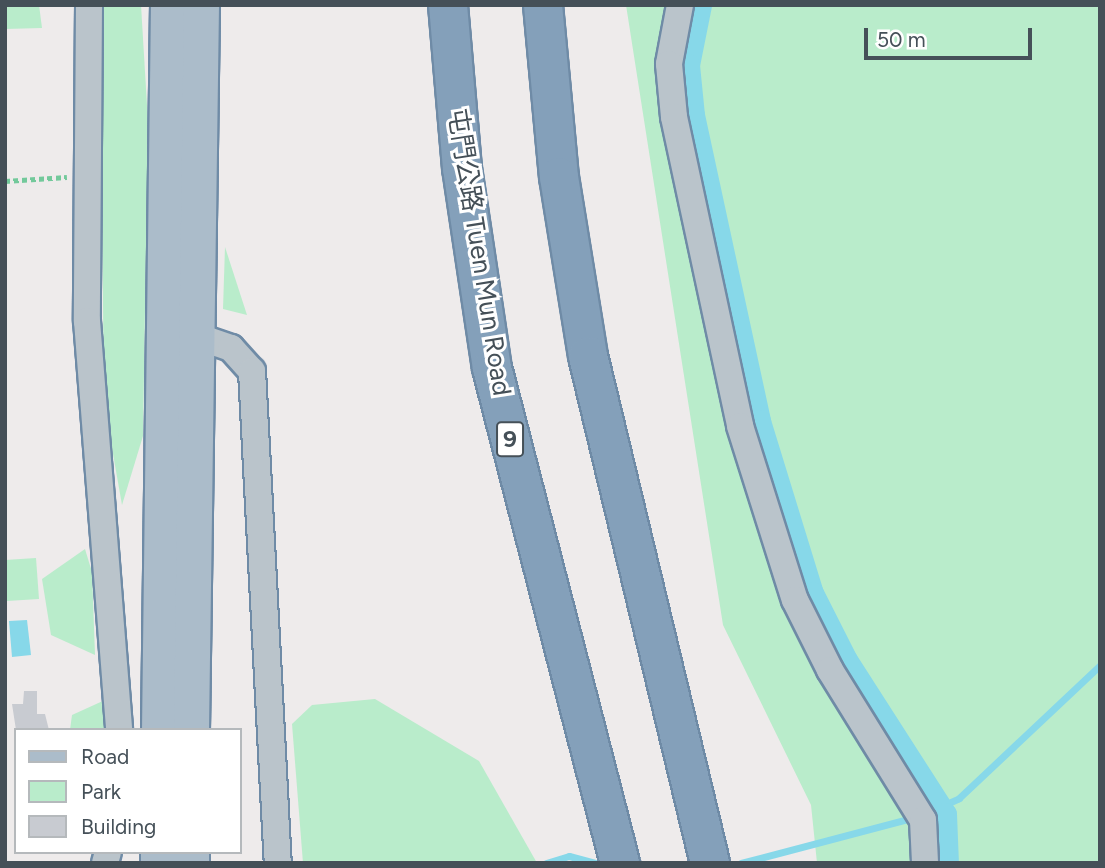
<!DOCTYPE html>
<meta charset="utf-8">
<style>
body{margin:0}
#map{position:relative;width:1105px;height:868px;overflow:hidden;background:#eeebeb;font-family:Figtree,"Noto Sans TC",sans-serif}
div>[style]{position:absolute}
.green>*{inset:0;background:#b9eccb}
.water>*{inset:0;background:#87d8e9}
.stream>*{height:7px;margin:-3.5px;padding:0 3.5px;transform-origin:3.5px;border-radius:3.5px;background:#87d8e9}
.canal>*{height:23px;margin:-11.5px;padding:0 11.5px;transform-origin:11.5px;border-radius:11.5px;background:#87d8e9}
.building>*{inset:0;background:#c8cbd1}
.path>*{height:4.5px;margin-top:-2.25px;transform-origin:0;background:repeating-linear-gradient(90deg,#73c99b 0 5px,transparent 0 8.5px)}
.roads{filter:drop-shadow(2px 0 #6f8ba6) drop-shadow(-2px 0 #6f8ba6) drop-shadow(0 2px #6f8ba6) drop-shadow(0 -2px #6f8ba6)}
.minor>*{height:26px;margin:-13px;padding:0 13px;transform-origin:13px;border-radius:13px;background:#bac4cb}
.major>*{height:35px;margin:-17.5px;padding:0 17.5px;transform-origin:17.5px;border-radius:17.5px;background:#abbcca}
.highway>*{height:38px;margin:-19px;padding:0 19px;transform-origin:19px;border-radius:19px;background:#84a0ba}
span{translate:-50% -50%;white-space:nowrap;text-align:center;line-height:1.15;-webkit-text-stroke:6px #fff;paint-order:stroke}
.shield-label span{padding:2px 5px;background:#fff;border:2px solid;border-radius:5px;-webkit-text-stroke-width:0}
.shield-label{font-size:24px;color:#455058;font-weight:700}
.street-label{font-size:26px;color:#455058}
.frame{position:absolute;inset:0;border:7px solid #455058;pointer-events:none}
.legend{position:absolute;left:14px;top:728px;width:228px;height:126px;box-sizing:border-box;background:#fff;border:2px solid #b5b9bc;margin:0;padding:9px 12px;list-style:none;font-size:21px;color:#455058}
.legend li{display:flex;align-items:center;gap:14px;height:35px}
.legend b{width:35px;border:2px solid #b5b9bc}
.scale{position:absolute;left:864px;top:28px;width:168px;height:32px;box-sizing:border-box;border:4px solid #455058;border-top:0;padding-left:9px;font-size:21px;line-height:24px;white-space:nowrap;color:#455058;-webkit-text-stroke:5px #fff;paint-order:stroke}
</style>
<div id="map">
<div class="green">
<div style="clip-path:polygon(5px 5px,39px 5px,42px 28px,5px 29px)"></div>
<div style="clip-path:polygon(100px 5px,141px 5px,148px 122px,143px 436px,122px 505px,104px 403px)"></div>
<div style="clip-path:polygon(626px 5px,1100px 5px,1100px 863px,817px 863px,811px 805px,723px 625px)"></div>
<div style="clip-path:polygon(225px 247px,247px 315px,223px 309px)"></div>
<div style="clip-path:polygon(85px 549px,92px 572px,95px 655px,51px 635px,42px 579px)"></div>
<div style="clip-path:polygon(36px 558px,39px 599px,7px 601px,5px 560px)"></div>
<div style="clip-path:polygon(375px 699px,479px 761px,537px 863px,303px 863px,292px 724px,312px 705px)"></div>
<div style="clip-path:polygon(105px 700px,106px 730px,70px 730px,72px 715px)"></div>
</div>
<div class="water">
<div style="clip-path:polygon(27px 620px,31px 655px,12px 657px,9px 621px)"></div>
</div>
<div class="stream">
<div style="left:926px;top:813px;width:36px;rotate:-24deg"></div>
<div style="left:959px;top:798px;width:194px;rotate:-43.3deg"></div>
<div style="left:546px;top:863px;width:24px;rotate:-17deg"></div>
<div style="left:569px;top:856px;width:27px;rotate:15deg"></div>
<div style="left:741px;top:863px;width:180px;rotate:-14.8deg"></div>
</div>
<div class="canal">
<div style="left:700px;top:5px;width:61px;rotate:101.3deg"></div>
<div style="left:688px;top:65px;width:50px;rotate:84.3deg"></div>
<div style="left:693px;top:115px;width:313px;rotate:77.8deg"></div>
<div style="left:759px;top:421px;width:180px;rotate:72.9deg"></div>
<div style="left:812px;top:593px;width:75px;rotate:63.1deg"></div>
<div style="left:846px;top:660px;width:183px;rotate:57.3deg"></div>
<div style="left:945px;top:814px;width:49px;rotate:87.7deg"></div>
</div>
<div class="building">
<div style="clip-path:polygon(24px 691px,37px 691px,37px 714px,45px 714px,49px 730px,16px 730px,12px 704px,23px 704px)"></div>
</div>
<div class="path">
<div style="left:5px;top:181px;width:62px;rotate:-3.7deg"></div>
</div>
<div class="roads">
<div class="minor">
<div style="left:89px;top:5px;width:316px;rotate:90.4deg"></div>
<div style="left:87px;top:321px;width:410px;rotate:85.5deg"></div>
<div style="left:680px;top:5px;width:60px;rotate:100.6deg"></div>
<div style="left:669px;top:64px;width:53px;rotate:84.6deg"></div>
<div style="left:674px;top:117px;width:316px;rotate:77.9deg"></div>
<div style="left:740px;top:426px;width:182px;rotate:72.5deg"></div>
<div style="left:795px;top:600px;width:78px;rotate:63.4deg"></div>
<div style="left:830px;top:670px;width:176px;rotate:58.2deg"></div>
<div style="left:923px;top:820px;width:43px;rotate:87.3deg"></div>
<div style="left:196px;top:336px;width:37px;rotate:19deg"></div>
<div style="left:231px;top:348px;width:31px;rotate:48deg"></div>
<div style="left:252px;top:371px;width:493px;rotate:87deg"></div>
<div style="left:105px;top:863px;width:11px;rotate:-75deg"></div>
</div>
<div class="major">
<div style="left:159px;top:730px;width:725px;rotate:-89.29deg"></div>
<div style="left:191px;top:730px;width:725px;rotate:-89.21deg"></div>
<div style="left:158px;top:863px;width:11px;rotate:-90deg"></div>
<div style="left:191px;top:863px;width:11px;rotate:-90deg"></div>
</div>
<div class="highway">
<div style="left:448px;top:5px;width:164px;rotate:85.1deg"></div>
<div style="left:462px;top:168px;width:202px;rotate:81.5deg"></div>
<div style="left:492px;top:368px;width:511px;rotate:75.5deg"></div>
<div style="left:543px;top:5px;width:173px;rotate:84.7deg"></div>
<div style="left:559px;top:177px;width:181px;rotate:80.8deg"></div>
<div style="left:588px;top:356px;width:521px;rotate:76.47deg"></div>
</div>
</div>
<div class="shield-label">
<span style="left:510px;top:439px">9</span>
</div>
<div class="street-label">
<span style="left:479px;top:252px;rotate:81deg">屯門公路 Tuen Mun Road</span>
</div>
<div class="frame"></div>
<ul class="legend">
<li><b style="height:9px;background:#abbcca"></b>Road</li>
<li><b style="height:19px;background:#b9eccb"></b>Park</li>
<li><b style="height:19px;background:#c8cbd1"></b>Building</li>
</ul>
<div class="scale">50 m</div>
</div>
